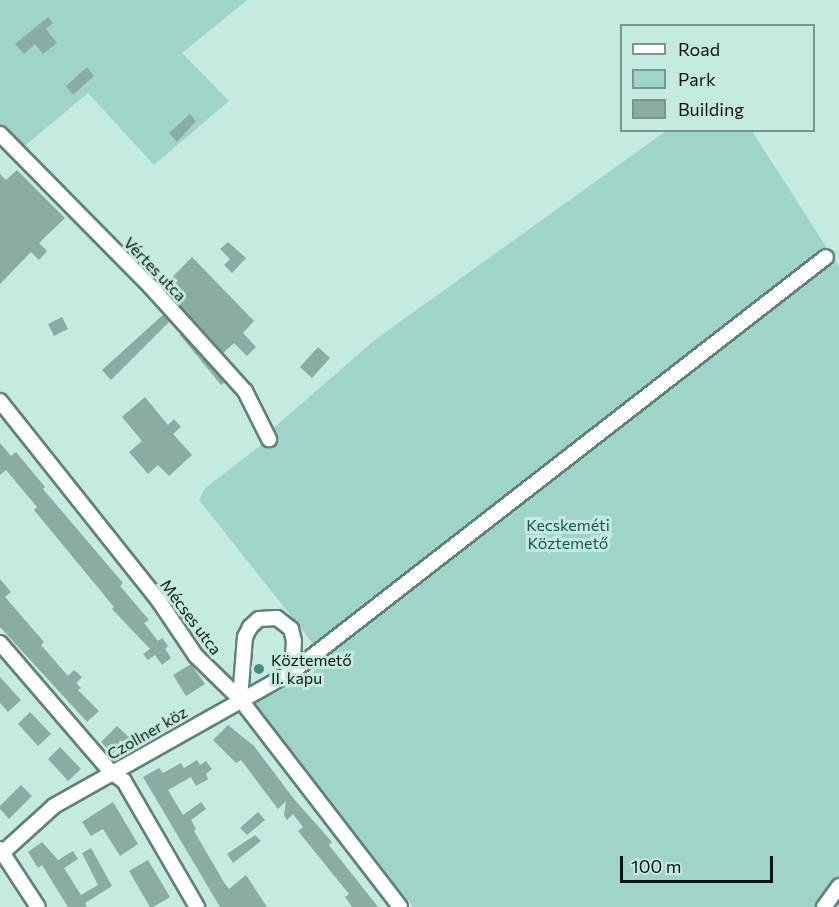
<!DOCTYPE html>
<meta charset="utf-8">
<style>
body{margin:0}
#map{position:relative;width:839px;height:907px;overflow:hidden;background:#c5eae2;font-family:Commissioner,sans-serif}
div>[style]{position:absolute}
.green>*{inset:0;background:#9fd5c9}
.building>*{inset:0;background:#89aca5}
.roads{filter:drop-shadow(2px 0 #5f827b) drop-shadow(-2px 0 #5f827b) drop-shadow(0 2px #5f827b) drop-shadow(0 -2px #5f827b)}
.minor>*{height:14px;margin:-7px;padding:0 7px;transform-origin:7px;border-radius:7px;background:#fff}
.dots>*{width:16px;height:16px;translate:-50% -50%;box-sizing:border-box;border:3px solid #c5eae2;border-radius:50%}
span{translate:-50% -50%;white-space:nowrap;text-align:center;line-height:1.15;-webkit-text-stroke:6px #c5eae2;paint-order:stroke}
.street-label{font-size:16px;color:#071512}
.park-label{font-size:16px;color:#13594f}
.poi-label{font-size:16px;color:#071512}
.left{translate:0 -50%;text-align:left}
.legend{position:absolute;left:620px;top:24px;width:195px;height:108px;box-sizing:border-box;background:#c5eae2;border:2px solid #79958f;margin:0;padding:8px 10px;list-style:none;font-size:18px;color:#071512}
.legend li{display:flex;align-items:center;gap:12px;height:30px}
.legend b{width:30px;border:2px solid #79958f}
.scale{position:absolute;left:620px;top:856px;width:153px;height:27px;box-sizing:border-box;border:3px solid #071512;border-top:0;padding-left:8px;font-size:18px;line-height:21px;white-space:nowrap;color:#071512;-webkit-text-stroke:4px #c5eae2;paint-order:stroke}
</style>
<div id="map">
<div class="green">
<div style="clip-path:polygon(0 0,247px 0,182px 53px,229px 101px,154px 165px,88px 93px,20px 150px,0 129px)"></div>
<div style="clip-path:polygon(666px 131px,752px 131px,839px 267px,839px 907px,413px 907px,254px 703px,303px 680px,327px 661px,199px 500px,205px 488px,269px 439px,270px 431px,376px 339px)"></div>
</div>
<div class="building">
<div style="clip-path:polygon(48px 17px,53px 23px,46px 29px,57px 43px,43px 54px,35px 44px,24px 54px,15px 44px)"></div>
<div style="clip-path:polygon(87px 67px,94px 76px,73px 95px,66px 86px)"></div>
<div style="clip-path:polygon(190px 114px,196px 121px,177px 142px,169px 133px)"></div>
<div style="clip-path:polygon(17px 170px,65px 218px,39px 243px,47px 251px,39px 260px,31px 252px,0 284px,0 174px,6px 180px)"></div>
<div style="clip-path:polygon(228px 242px,246px 258px,232px 273px,224px 265px,230px 259px,220px 249px)"></div>
<div style="clip-path:polygon(192px 257px,254px 321px,243px 333px,256px 347px,247px 356px,234px 343px,223px 353px,163px 287px)"></div>
<div style="clip-path:polygon(164px 314px,170px 321px,111px 380px,102px 370px)"></div>
<div style="clip-path:polygon(62px 317px,68px 329px,54px 336px,48px 324px)"></div>
<div style="clip-path:polygon(181px 334px,225px 382px,221px 385px,180px 335px)"></div>
<div style="clip-path:polygon(318px 347px,330px 358px,312px 378px,300px 367px)"></div>
<div style="clip-path:polygon(145px 397px,168px 425px,174px 419px,181px 427px,173px 434px,192px 455px,169px 476px,158px 465px,148px 474px,129px 452px,142px 441px,122px 417px)"></div>
<div style="clip-path:polygon(0 443px,11px 456px,16px 452px,45px 487px,43px 489px,123px 583px,120px 586px,149px 620px,144px 623px,158px 641px,162px 638px,168px 646px,165px 649px,171px 658px,162px 665px,155px 655px,148px 660px,143px 654px,150px 649px,112px 609px,114px 607px,34px 510px,37px 507px,6px 470px,0 475px)"></div>
<div style="clip-path:polygon(0 579px,11px 592px,5px 597px,44px 642px,41px 645px,68px 676px,74px 670px,82px 677px,76px 683px,81px 688px,78px 690px,99px 711px,87px 722px,0 627px)"></div>
<div style="clip-path:polygon(191px 664px,205px 684px,186px 696px,173px 675px)"></div>
<div style="clip-path:polygon(0 677px,21px 700px,8px 712px,0 703px)"></div>
<div style="clip-path:polygon(30px 712px,51px 734px,38px 746px,18px 724px)"></div>
<div style="clip-path:polygon(228px 725px,254px 746px,294px 799px,332px 842px,329px 845px,378px 907px,352px 907px,345px 897px,349px 894px,298px 831px,303px 827px,293px 814px,287px 820px,284px 815px,286px 801px,278px 809px,241px 760px,236px 763px,213px 740px)"></div>
<div style="clip-path:polygon(117px 726px,132px 740px,121px 751px,118px 748px,113px 754px,101px 742px)"></div>
<div style="clip-path:polygon(60px 747px,81px 769px,68px 781px,48px 759px)"></div>
<div style="clip-path:polygon(197px 760px,200px 765px,206px 761px,212px 769px,206px 774px,208px 779px,196px 786px,191px 777px,168px 790px,183px 815px,201px 802px,206px 809px,191px 820px,196px 829px,194px 831px,225px 884px,229px 889px,246px 875px,267px 907px,220px 907px,143px 777px,159px 768px,163px 773px,181px 763px,184px 768px)"></div>
<div style="clip-path:polygon(21px 785px,32px 796px,9px 819px,0 809px,0 806px)"></div>
<div style="clip-path:polygon(113px 802px,138px 844px,120px 856px,103px 829px,91px 836px,82px 822px)"></div>
<div style="clip-path:polygon(258px 812px,265px 820px,247px 835px,240px 828px)"></div>
<div style="clip-path:polygon(255px 835px,261px 841px,233px 863px,227px 854px)"></div>
<div style="clip-path:polygon(42px 842px,58px 860px,73px 851px,78px 859px,64px 868px,81px 895px,98px 885px,82px 853px,91px 848px,112px 886px,85px 903px,87px 907px,68px 907px,42px 865px,38px 868px,28px 852px)"></div>
<div style="clip-path:polygon(148px 860px,170px 897px,153px 907px,150px 907px,129px 871px)"></div>
</div>
<div class="roads">
<div class="minor">
<div style="left:0;top:134px;width:214px;rotate:45.4deg"></div>
<div style="left:150px;top:286px;width:142px;rotate:47.9deg"></div>
<div style="left:245px;top:391px;width:54px;rotate:63.4deg"></div>
<div style="left:0;top:401px;width:256px;rotate:51.5deg"></div>
<div style="left:159px;top:601px;width:66px;rotate:56.1deg"></div>
<div style="left:196px;top:656px;width:62px;rotate:44.3deg"></div>
<div style="left:240px;top:699px;width:262px;rotate:52.4deg"></div>
<div style="left:0;top:643px;width:170px;rotate:49.3deg"></div>
<div style="left:111px;top:772px;width:16px;rotate:35deg"></div>
<div style="left:124px;top:781px;width:146px;rotate:59.9deg"></div>
<div style="left:240px;top:699px;width:62px;rotate:-85.4deg"></div>
<div style="left:245px;top:637px;width:11px;rotate:-63deg"></div>
<div style="left:250px;top:627px;width:12px;rotate:-42deg"></div>
<div style="left:259px;top:619px;width:18px;rotate:-3deg"></div>
<div style="left:277px;top:618px;width:18px;rotate:38deg"></div>
<div style="left:291px;top:629px;width:12px;rotate:76deg"></div>
<div style="left:294px;top:641px;width:31px;rotate:94deg"></div>
<div style="left:0;top:849px;width:69px;rotate:56.8deg"></div>
<div style="left:0;top:855px;width:73px;rotate:-42.2deg"></div>
<div style="left:54px;top:806px;width:273px;rotate:-29.4deg"></div>
<div style="left:292px;top:672px;width:676px;rotate:-37.85deg"></div>
<div style="left:824px;top:907px;width:26px;rotate:-54deg"></div>
</div>
</div>
<div class="dots">
<div style="left:259px;top:669px;background:#478b7f"></div>
</div>
<div class="street-label">
<span style="left:155px;top:269px;rotate:46deg">Vértes utca</span>
<span style="left:191px;top:617px;rotate:53deg">Mécses utca</span>
<span style="left:147px;top:733px;rotate:-30deg">Czollner köz</span>
</div>
<div class="park-label">
<span style="left:568px;top:534px">Kecskeméti<br>Köztemető</span>
</div>
<div class="poi-label">
<span class="left" style="left:271px;top:669px">Köztemető<br>II. kapu</span>
</div>
<ul class="legend">
<li><b style="height:8px;background:#fff"></b>Road</li>
<li><b style="height:16px;background:#9fd5c9"></b>Park</li>
<li><b style="height:16px;background:#89aca5"></b>Building</li>
</ul>
<div class="scale">100 m</div>
</div>
